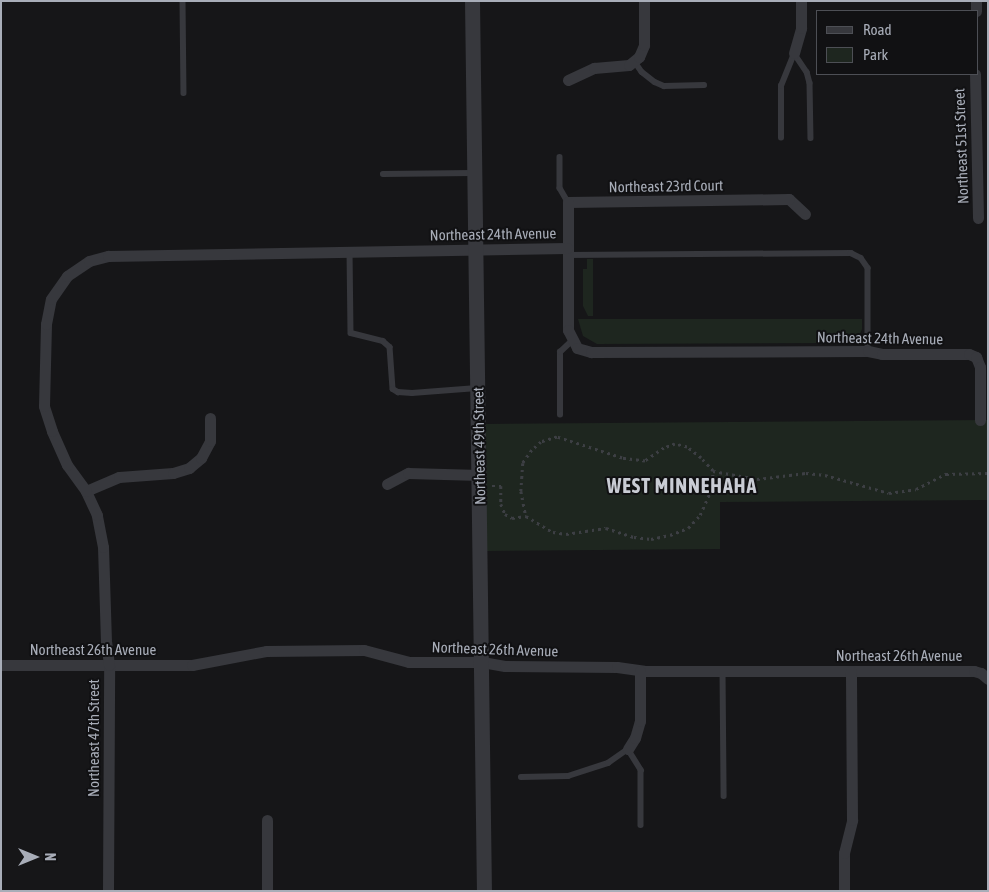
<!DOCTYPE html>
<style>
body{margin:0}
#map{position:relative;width:989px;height:892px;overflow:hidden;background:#161618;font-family:"Asap Condensed",sans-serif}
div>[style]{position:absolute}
.green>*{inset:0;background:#1e261f}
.path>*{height:2.5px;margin-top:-1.25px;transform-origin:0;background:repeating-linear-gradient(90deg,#3d3f44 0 2.5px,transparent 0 6.5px)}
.service>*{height:5.5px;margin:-2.75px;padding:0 2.75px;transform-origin:2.75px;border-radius:2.75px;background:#37383d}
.minor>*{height:11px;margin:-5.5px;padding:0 5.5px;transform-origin:5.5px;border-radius:5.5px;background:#37383d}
.tertiary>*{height:15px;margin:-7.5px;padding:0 7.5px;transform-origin:7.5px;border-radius:7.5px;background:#37383d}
span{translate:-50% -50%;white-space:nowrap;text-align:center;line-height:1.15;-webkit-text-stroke:4px #111113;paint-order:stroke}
.street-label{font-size:15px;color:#a8adb8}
.district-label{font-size:20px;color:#c9ccd4;font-weight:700;letter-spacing:1px}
.frame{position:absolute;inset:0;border:2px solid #a8adb8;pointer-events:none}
.legend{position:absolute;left:816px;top:10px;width:162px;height:65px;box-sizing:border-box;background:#111113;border:1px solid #4d4f55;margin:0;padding:6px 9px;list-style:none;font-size:15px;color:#a8adb8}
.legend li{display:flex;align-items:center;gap:10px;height:25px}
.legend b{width:25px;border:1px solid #4d4f55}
.north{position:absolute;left:10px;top:832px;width:50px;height:50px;-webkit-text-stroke:4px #111113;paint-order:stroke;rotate:90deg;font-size:14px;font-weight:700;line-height:20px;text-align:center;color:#a8adb8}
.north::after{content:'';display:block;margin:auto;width:18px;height:22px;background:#a8adb8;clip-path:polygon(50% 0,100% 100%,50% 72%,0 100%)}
</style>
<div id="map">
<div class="green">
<div style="clip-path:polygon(587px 259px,593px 259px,593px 316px,588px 316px,583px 306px,583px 269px,587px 269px)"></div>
<div style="clip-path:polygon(578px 319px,862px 319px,862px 329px,858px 339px,846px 343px,597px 344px,583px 336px)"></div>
<div style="clip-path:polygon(987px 420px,987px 500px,720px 502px,720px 549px,485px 551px,484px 424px)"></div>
</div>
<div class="path">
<div style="left:713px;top:471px;width:45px;rotate:10.3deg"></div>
<div style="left:757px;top:479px;width:49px;rotate:-7deg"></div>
<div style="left:806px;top:473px;width:19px;rotate:6deg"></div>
<div style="left:825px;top:475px;width:66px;rotate:15.7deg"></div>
<div style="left:889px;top:493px;width:27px;rotate:-8deg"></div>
<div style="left:916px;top:489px;width:34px;rotate:-27deg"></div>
<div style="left:946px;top:474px;width:42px;rotate:-1.4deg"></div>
<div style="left:492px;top:486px;width:9px"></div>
<div style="left:501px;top:486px;width:18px;rotate:90deg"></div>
<div style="left:501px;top:504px;width:11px;rotate:68deg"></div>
<div style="left:505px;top:514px;width:8px;rotate:30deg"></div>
<div style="left:512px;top:518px;width:14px;rotate:-8deg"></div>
<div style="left:526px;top:516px;width:31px;rotate:31deg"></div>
<div style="left:553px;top:532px;width:13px;rotate:9deg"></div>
<div style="left:566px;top:534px;width:40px;rotate:-8.5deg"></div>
<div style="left:606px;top:528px;width:29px;rotate:18deg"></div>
<div style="left:634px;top:537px;width:17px;rotate:7deg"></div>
<div style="left:651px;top:539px;width:19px;rotate:-12deg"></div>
<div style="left:670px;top:535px;width:19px;rotate:-21deg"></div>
<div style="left:688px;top:528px;width:18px;rotate:-47deg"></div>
<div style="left:700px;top:515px;width:27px;rotate:-66deg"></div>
<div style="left:711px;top:490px;width:19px;rotate:-84deg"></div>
<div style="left:713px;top:471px;width:18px;rotate:-133deg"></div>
<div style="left:701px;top:458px;width:18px;rotate:-142deg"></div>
<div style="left:687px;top:447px;width:12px;rotate:-166deg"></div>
<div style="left:675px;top:444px;width:12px;rotate:160deg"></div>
<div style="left:664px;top:448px;width:23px;rotate:146deg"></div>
<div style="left:645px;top:461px;width:23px;rotate:-173deg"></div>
<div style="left:622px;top:458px;width:68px;rotate:-162.1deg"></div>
<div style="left:557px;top:437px;width:17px;rotate:163deg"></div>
<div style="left:541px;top:442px;width:12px;rotate:138deg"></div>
<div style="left:532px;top:450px;width:16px;rotate:125deg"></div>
<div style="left:523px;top:463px;width:28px;rotate:94deg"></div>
<div style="left:521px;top:491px;width:25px;rotate:79deg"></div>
</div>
<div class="service">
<div style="left:183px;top:1px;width:92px;rotate:89.4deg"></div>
<div style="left:794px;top:53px;width:23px;rotate:56deg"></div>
<div style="left:807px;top:72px;width:11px;rotate:75deg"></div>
<div style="left:810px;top:83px;width:55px;rotate:89deg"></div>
<div style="left:635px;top:62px;width:12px;rotate:55deg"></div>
<div style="left:642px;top:72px;width:16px;rotate:38deg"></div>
<div style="left:655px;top:82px;width:10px;rotate:24deg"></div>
<div style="left:664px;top:86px;width:40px;rotate:-1.4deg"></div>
<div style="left:781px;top:138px;width:52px;rotate:-90deg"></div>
<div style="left:781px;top:86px;width:35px;rotate:-68deg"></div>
<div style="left:560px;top:157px;width:31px;rotate:90deg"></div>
<div style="left:560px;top:188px;width:16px;rotate:60deg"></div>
<div style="left:383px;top:174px;width:89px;rotate:-0.6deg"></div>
<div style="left:350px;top:251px;width:82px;rotate:89.3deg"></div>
<div style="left:351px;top:333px;width:33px;rotate:14deg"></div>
<div style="left:383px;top:341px;width:9px;rotate:41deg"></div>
<div style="left:390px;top:347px;width:42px;rotate:85.9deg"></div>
<div style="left:393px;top:389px;width:6px;rotate:31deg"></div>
<div style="left:398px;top:392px;width:14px;rotate:4deg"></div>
<div style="left:412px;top:393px;width:65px;rotate:-4.4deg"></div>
<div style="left:567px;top:255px;width:284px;rotate:-0.4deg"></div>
<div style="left:851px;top:253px;width:11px;rotate:27deg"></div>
<div style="left:861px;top:258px;width:12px;rotate:55deg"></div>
<div style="left:868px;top:268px;width:83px;rotate:90deg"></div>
<div style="left:560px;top:415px;width:63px;rotate:-90deg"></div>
<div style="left:560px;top:352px;width:18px;rotate:-43deg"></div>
<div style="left:723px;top:671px;width:125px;rotate:89.5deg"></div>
<div style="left:521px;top:777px;width:47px;rotate:-1.2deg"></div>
<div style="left:568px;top:776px;width:42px;rotate:-18deg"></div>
<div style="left:608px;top:763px;width:24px;rotate:-35deg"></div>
<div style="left:628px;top:749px;width:25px;rotate:58deg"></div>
<div style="left:641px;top:770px;width:55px;rotate:90deg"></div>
</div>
<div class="minor">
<div style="left:976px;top:11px;width:10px;rotate:-90deg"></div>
<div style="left:794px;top:53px;width:26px;rotate:-74deg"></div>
<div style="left:801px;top:28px;width:27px;rotate:-90deg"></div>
<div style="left:975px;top:74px;width:144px;rotate:88.8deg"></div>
<div style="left:568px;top:80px;width:29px;rotate:-25deg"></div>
<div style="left:594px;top:68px;width:35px;rotate:-5deg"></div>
<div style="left:629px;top:65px;width:13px;rotate:-39deg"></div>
<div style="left:639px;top:57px;width:13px;rotate:-67deg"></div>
<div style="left:644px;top:45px;width:44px;rotate:-90deg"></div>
<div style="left:805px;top:214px;width:22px;rotate:-137deg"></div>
<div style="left:789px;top:199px;width:221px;rotate:179.2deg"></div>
<div style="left:568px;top:202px;width:128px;rotate:90deg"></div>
<div style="left:568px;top:330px;width:20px;rotate:63deg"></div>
<div style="left:577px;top:348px;width:15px;rotate:16deg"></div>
<div style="left:591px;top:352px;width:277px;rotate:-0.2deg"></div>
<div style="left:868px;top:351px;width:14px;rotate:12deg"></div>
<div style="left:882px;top:354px;width:87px"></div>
<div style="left:969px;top:354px;width:8px;rotate:23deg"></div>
<div style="left:976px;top:357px;width:11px;rotate:68deg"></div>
<div style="left:980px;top:367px;width:53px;rotate:90deg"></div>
<div style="left:387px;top:484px;width:24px;rotate:-28deg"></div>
<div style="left:408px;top:473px;width:72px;rotate:1.6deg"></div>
<div style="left:86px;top:491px;width:36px;rotate:-23deg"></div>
<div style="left:119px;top:477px;width:54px;rotate:-4.2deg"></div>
<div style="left:173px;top:473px;width:17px;rotate:-17deg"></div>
<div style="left:189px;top:468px;width:16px;rotate:-40deg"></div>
<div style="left:201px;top:458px;width:19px;rotate:-62deg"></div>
<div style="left:210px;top:441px;width:23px;rotate:-90deg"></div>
<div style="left:1px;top:665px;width:191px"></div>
<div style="left:192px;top:665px;width:75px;rotate:-10.7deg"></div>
<div style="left:266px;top:651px;width:98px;rotate:-0.6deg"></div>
<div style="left:364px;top:650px;width:47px;rotate:14.9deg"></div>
<div style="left:409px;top:662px;width:73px"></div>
<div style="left:482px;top:662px;width:23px;rotate:10deg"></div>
<div style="left:505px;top:666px;width:112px;rotate:0.5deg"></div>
<div style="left:617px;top:667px;width:27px;rotate:8deg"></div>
<div style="left:644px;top:671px;width:330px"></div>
<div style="left:974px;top:671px;width:7px;rotate:16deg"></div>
<div style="left:981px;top:673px;width:9px;rotate:41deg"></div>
<div style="left:628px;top:749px;width:13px;rotate:-58deg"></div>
<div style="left:635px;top:738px;width:18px;rotate:-74deg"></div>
<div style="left:640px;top:721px;width:50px;rotate:-90deg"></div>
<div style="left:267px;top:820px;width:71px;rotate:90deg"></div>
<div style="left:108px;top:891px;width:226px;rotate:-89.7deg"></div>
<div style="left:109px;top:665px;width:23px;rotate:-97deg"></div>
<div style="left:106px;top:642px;width:95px;rotate:-91.8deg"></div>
<div style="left:103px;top:547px;width:33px;rotate:-101deg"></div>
<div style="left:97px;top:515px;width:26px;rotate:-115deg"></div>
<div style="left:86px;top:491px;width:32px;rotate:-126deg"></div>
<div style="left:67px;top:465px;width:37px;rotate:-114deg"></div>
<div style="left:52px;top:431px;width:26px;rotate:-108deg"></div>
<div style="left:44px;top:406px;width:82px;rotate:-88.6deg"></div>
<div style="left:46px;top:324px;width:25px;rotate:-79deg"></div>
<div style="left:51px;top:299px;width:28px;rotate:-55deg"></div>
<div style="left:67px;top:276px;width:27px;rotate:-34deg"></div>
<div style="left:89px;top:261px;width:20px;rotate:-15deg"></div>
<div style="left:108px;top:256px;width:459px;rotate:-1deg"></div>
<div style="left:844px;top:891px;width:38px;rotate:-90deg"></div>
<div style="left:844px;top:853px;width:34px;rotate:-76deg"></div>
<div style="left:852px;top:820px;width:149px;rotate:-90.4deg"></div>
</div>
<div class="tertiary">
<div style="left:472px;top:1px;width:890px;rotate:89.23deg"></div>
</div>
<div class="street-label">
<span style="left:961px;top:146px;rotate:-92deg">Northeast 51st Street</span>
<span style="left:666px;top:186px;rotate:-1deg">Northeast 23rd Court</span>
<span style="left:493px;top:234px;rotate:-1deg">Northeast 24th Avenue</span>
<span style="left:880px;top:338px;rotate:1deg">Northeast 24th Avenue</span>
<span style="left:479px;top:446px;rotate:-91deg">Northeast 49th Street</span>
<span style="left:495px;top:649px;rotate:2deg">Northeast 26th Avenue</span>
<span style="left:93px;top:650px">Northeast 26th Avenue</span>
<span style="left:899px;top:656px">Northeast 26th Avenue</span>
<span style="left:94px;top:738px;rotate:-90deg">Northeast 47th Street</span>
</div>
<div class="district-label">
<span style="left:682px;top:485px">WEST MINNEHAHA</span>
</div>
<div class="frame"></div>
<ul class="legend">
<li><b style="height:6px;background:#37383d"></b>Road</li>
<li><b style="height:14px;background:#1e261f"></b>Park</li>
</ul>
<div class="north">N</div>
</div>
